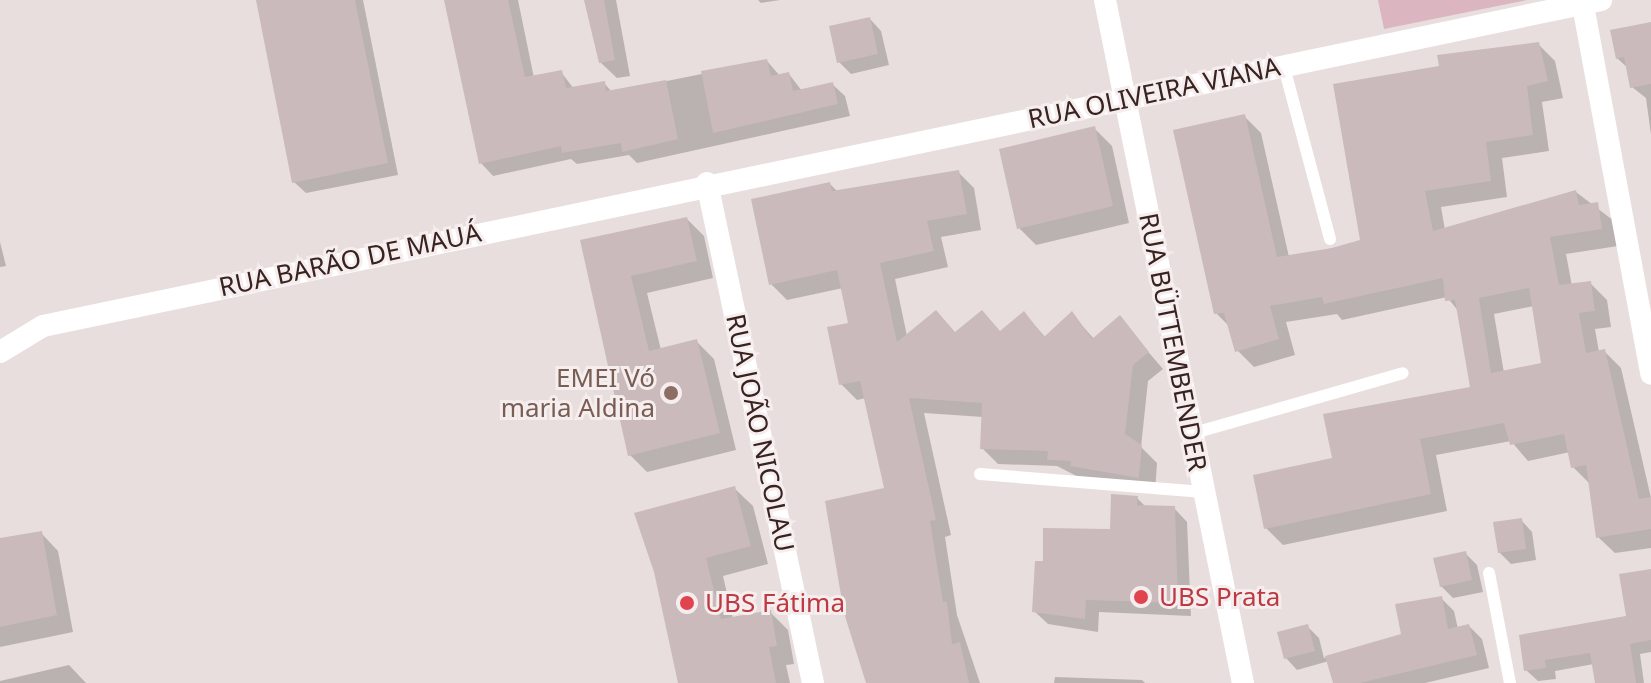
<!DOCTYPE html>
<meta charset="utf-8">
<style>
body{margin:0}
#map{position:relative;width:1651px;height:683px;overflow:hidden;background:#e9dede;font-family:"Noto Sans",sans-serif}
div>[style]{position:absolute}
.green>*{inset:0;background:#dbb6c1}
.shadow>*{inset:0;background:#0003}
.building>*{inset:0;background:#cababb}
.service>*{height:12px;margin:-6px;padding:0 6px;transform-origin:6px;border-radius:6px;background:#fff}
.minor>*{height:22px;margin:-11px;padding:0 11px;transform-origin:11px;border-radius:11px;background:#fff}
.dots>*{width:22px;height:22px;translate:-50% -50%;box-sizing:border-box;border:4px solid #f6eeee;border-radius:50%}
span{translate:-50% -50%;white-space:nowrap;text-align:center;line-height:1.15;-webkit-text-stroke:6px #f6eeee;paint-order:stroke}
.street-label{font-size:26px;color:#382320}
.education-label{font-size:26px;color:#785e54}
.right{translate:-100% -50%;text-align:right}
.health-label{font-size:26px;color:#be3a42}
.left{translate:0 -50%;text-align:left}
</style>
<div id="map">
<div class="green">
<div style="clip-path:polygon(1378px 0,1527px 0,1384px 29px)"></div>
</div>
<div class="shadow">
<div style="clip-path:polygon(258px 0,363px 0,398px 175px,306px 193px,294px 182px)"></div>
<div style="clip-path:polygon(447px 0,518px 0,534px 78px,561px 72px,574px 89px,604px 83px,612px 92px,767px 61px,780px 76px,789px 74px,802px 91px,832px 84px,845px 96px,850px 116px,637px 163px,629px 155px,577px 164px,571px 159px,493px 176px,481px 163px)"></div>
<div style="clip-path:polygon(586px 0,616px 0,630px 76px,617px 78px,600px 62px)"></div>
<div style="clip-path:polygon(758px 0,780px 0,761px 3px)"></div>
<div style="clip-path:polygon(870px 19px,881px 31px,889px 65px,851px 74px,839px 62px)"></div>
<div style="clip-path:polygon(1651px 24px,1651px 135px,1646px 98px,1632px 87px,1629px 69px,1617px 58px)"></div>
<div style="clip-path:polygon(evenodd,1538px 44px,1555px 61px,1563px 98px,1542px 102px,1549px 151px,1502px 158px,1507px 197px,1441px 207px,1445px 230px,1576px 192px,1614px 221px,1618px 246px,1566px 254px,1572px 286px,1590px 283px,1607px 300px,1611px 327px,1595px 329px,1599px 352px,1604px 351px,1621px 368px,1651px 498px,1651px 548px,1615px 553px,1598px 537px,1591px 485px,1573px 467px,1570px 452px,1528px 461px,1511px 441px,1436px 455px,1447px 511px,1283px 545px,1266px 528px,1334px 460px,1472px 389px,1459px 312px,1447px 297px,1342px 320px,1337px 314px,1286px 322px,1295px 355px,1254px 367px,1237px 350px,1230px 327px,1216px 313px,1244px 116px,1261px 133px,1289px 257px,1363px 242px,1441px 68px,1538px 44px,1534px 306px,1543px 364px,1504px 373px,1494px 314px,1534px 306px)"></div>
<div style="clip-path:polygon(1095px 129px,1112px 146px,1129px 223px,1036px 245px,1019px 228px)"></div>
<div style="clip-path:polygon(958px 172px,974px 188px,981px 230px,941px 237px,948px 267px,895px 279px,907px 336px,1001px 333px,1024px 313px,1046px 338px,1072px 314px,1094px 339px,1119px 318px,1163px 369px,1148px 381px,1141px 447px,1157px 463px,1155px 493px,1088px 482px,1057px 466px,998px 464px,982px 448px,983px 417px,924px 413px,951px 535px,945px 537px,957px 615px,980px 683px,867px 683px,846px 613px,887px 490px,866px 398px,857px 400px,841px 384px,851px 324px,843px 288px,787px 300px,771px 284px,830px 184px,838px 192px)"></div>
<div style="clip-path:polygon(687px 219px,704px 236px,713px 278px,647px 293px,661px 350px,697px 342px,714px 359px,736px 450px,647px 472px,630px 455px,582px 241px)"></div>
<div style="clip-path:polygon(0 242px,6px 266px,0 267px)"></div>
<div style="clip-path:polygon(734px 488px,753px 506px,768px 564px,723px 576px,733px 619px,770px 612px,788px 630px,794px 664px,786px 665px,790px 683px,679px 683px,656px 572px)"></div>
<div style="clip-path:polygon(1137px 498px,1147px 508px,1174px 508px,1187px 522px,1191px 616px,1099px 612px,1098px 632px,1048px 624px,1034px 611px,1044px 563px,1112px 531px)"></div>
<div style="clip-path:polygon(1521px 520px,1532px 532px,1536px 560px,1511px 564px,1499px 552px)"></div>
<div style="clip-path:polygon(41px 533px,58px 551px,73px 632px,0 647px,0 540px)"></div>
<div style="clip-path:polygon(1465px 553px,1477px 565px,1483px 592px,1453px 598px,1441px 586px)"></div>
<div style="clip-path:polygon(1651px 571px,1651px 652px,1640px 654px,1644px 683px,1597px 683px,1594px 664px,1555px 671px,1556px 679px,1538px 681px,1526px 670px,1522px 636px,1629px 617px)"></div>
<div style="clip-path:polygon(1441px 598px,1454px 611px,1458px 629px,1469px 626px,1482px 639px,1489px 668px,1425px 683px,1335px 683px,1329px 661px,1297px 670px,1286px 658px,1307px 626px,1319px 638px,1324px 658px,1403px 636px)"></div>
<div style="clip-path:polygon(69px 665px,86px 683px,0 683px,0 681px)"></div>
<div style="clip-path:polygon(1055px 677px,1142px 680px,1145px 683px,1054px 683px)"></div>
</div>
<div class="building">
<div style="clip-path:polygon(256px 0,355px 0,388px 163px,292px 183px)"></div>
<div style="clip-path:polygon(444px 0,508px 0,525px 77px,562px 70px,566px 88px,605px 81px,606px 91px,666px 80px,678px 139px,622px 152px,621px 143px,562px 153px,561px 146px,479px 164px)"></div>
<div style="clip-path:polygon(584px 0,604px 0,615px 60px,599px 63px)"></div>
<div style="clip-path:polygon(870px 17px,878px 54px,837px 63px,829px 26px)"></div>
<div style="clip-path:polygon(1651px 22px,1651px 84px,1630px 88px,1624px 57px,1616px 59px,1610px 30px)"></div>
<div style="clip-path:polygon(evenodd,1539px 42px,1548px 81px,1527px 86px,1533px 135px,1486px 142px,1491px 181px,1425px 191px,1433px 231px,1576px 190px,1579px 205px,1598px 202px,1602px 229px,1550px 237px,1559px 285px,1591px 281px,1595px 311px,1579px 313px,1586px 353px,1605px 349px,1639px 499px,1651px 497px,1651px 529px,1596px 538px,1586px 465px,1571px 468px,1564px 434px,1510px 445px,1504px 423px,1420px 439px,1431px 494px,1264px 529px,1253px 475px,1332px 458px,1323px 414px,1470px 387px,1455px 300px,1445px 301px,1443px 278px,1324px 304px,1322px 297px,1270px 306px,1279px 339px,1235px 352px,1224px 313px,1214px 314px,1173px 130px,1245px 114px,1277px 257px,1332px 248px,1360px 240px,1333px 84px,1439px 66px,1437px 55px,1539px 42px,1529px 288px,1541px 363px,1491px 373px,1479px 298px,1529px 288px)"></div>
<div style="clip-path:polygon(767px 59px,771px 76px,789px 72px,793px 91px,833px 82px,838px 104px,713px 133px,701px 71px)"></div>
<div style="clip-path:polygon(1095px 126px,1113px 206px,1017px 229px,999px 149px)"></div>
<div style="clip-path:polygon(959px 170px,967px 214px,927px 221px,934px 251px,880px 263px,897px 342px,936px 310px,955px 332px,982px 310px,1000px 331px,1024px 311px,1044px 337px,1072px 311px,1092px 339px,1120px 315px,1149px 352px,1133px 365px,1125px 434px,1142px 445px,1139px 478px,1070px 466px,1071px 461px,1047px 460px,1048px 451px,980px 449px,982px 403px,909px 398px,936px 520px,930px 521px,943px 602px,947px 602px,952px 644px,960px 642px,969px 683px,866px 683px,844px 613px,825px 501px,884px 488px,860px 381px,839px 385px,827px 327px,848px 323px,837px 270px,769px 285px,751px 199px,830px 182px,832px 191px)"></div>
<div style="clip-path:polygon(687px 217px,697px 261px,631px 276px,649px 351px,697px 339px,720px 433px,628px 456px,580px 240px)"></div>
<div style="clip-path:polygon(735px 486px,751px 546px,706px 558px,721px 619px,771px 610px,777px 646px,769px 647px,776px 683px,678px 683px,654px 572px,634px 513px)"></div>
<div style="clip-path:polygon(1111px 494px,1138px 496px,1137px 505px,1175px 506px,1178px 603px,1086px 600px,1085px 619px,1032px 612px,1035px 561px,1043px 561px,1043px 528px,1110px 529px)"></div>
<div style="clip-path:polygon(1522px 518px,1526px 549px,1498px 553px,1493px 522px)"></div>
<div style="clip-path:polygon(42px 531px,57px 615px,0 627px,0 538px)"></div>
<div style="clip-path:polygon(1466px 551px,1472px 580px,1440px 587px,1433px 558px)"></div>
<div style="clip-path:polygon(1651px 569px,1651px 640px,1630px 644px,1636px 683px,1595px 683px,1590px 653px,1545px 660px,1546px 668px,1524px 671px,1519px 635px,1626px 616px,1619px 574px)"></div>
<div style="clip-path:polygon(1442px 596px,1448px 629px,1469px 624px,1477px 655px,1360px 683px,1333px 683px,1325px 656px,1401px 634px,1395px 604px)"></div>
<div style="clip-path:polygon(1308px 624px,1315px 651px,1284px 659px,1277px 632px)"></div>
</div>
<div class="service">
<div style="left:1284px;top:67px;width:178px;rotate:75deg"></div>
<div style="left:1194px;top:433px;width:217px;rotate:-16deg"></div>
<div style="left:980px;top:474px;width:224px;rotate:4.6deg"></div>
<div style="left:1489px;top:573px;width:112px;rotate:79.2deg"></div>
</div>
<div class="minor">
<div style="left:1105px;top:0;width:697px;rotate:78.58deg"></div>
<div style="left:1582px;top:0;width:380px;rotate:79.5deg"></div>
<div style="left:707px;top:183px;width:511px;rotate:78.03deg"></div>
<div style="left:0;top:352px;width:50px;rotate:-31.2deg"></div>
<div style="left:43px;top:326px;width:1592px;rotate:-11.82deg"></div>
</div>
<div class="dots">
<div style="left:671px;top:393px;background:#8d6e63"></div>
<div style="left:1141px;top:597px;background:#e0444e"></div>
<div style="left:687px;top:603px;background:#e0444e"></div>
</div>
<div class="street-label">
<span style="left:1154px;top:93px;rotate:-12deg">RUA OLIVEIRA VIANA</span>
<span style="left:350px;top:260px;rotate:-12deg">RUA BARÃO DE MAUÁ</span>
<span style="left:1173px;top:342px;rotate:79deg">RUA BÜTTEMBENDER</span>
<span style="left:760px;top:433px;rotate:78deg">RUA JOÃO NICOLAU</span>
</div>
<div class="education-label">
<span class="right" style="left:655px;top:393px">EMEI Vó<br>maria Aldina</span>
</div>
<div class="health-label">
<span class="left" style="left:1159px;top:597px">UBS Prata</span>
<span class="left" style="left:705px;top:603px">UBS Fátima</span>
</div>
</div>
